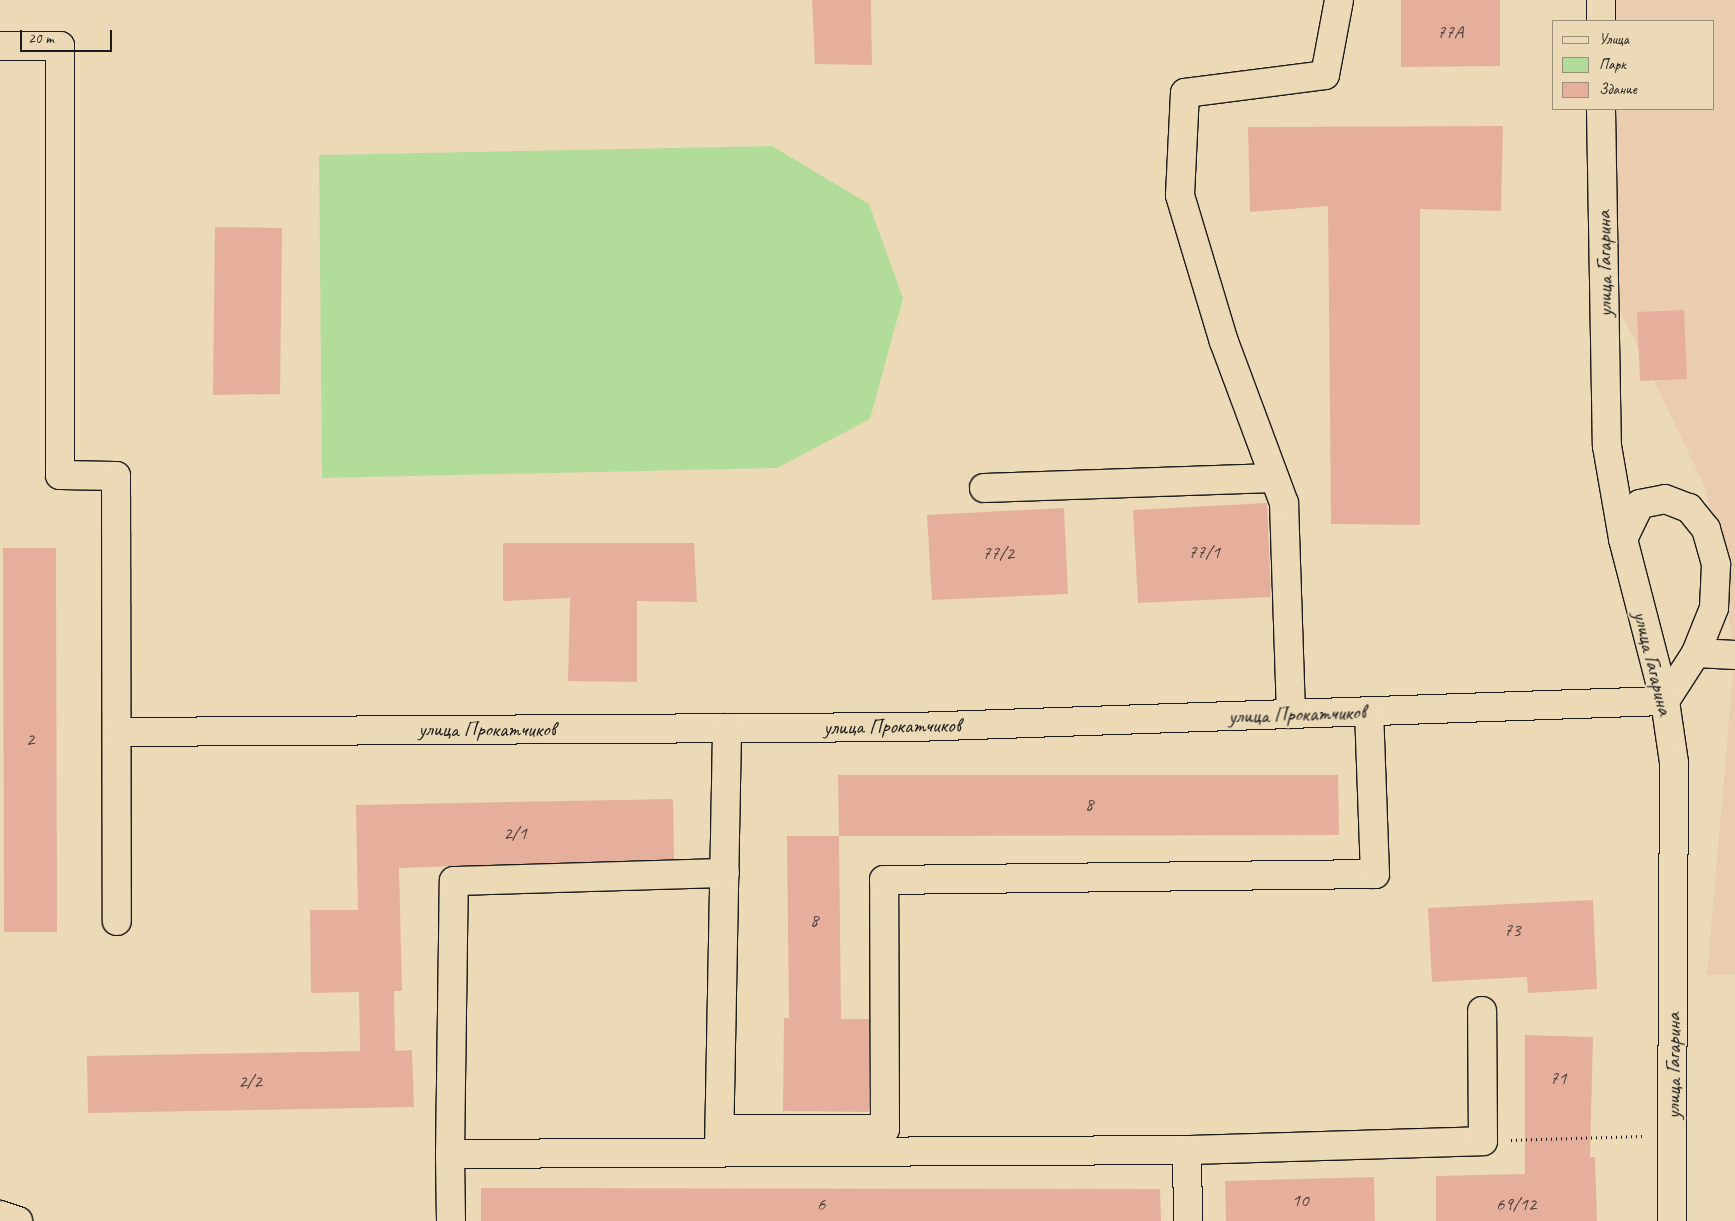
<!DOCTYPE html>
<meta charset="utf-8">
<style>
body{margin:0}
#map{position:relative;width:1735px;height:1221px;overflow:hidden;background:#ecdab7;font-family:Caveat,sans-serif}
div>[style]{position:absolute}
.built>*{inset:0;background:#eacdaf}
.green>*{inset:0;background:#b2dc9a}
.building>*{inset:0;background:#e6af9c}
.path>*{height:3px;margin-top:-1.5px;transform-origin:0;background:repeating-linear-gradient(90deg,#1c1c1c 0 1px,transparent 0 5px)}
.roads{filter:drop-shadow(1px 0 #1c1c1c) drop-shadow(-1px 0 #1c1c1c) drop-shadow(0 1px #1c1c1c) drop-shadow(0 -1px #1c1c1c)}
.minor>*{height:28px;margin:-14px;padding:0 14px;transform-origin:14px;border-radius:14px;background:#ecdab7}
span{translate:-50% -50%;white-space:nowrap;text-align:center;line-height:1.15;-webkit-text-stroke:4px #ecdab7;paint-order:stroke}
.number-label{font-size:19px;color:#4e413c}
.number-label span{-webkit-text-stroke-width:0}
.street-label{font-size:21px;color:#1c1c1c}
.legend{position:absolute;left:1552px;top:20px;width:162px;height:90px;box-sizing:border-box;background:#ecdab7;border:1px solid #998e79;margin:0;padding:6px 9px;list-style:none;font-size:15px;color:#1c1c1c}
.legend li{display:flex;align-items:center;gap:10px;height:25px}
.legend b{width:25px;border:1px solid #998e79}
.scale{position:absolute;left:20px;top:30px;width:92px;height:22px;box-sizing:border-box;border:2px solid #1c1c1c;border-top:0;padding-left:6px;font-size:15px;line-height:18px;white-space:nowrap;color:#1c1c1c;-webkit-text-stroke:4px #ecdab7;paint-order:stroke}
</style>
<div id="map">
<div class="built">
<div style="clip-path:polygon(1616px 0,1735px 0,1735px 974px,1707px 975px,1735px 650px,1705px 487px,1609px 288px,1614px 109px,1714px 109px,1714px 21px,1616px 21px)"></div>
</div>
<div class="green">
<div style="clip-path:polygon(772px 146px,869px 204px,903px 298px,870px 419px,777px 468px,322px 478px,319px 155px)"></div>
</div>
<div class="building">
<div style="clip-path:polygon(812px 0,871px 0,872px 65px,815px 64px)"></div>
<div style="clip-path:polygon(1401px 0,1500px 0,1500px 66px,1401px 67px)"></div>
<div style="clip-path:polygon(1503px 126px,1501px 211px,1420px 209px,1420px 525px,1331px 524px,1328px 206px,1250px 212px,1248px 127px)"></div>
<div style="clip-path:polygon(215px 227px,282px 228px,280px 394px,213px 395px)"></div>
<div style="clip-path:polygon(1684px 310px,1687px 379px,1640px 381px,1637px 312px)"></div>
<div style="clip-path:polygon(1267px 503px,1271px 597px,1138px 603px,1133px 510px)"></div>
<div style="clip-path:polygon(1064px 508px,1068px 594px,932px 600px,927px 515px)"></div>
<div style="clip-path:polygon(503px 543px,694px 543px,697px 602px,637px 601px,637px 682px,568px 681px,570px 598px,503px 601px)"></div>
<div style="clip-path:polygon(3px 548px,56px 548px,57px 932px,4px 932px)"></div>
<div style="clip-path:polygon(838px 775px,1338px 775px,1339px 835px,839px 836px)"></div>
<div style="clip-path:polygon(673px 799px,674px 859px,399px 868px,402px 991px,394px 991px,395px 1051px,412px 1050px,414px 1107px,88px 1113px,87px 1056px,360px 1051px,359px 992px,311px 993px,310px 910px,358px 910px,356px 805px)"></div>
<div style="clip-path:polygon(787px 836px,839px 836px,841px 1019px,869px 1019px,869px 1112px,783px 1111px,784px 1018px,789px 1018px)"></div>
<div style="clip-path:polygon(1593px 900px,1597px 989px,1528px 993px,1527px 977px,1432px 982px,1428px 908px)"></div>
<div style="clip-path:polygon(1525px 1035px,1593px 1037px,1590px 1157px,1595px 1157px,1597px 1221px,1436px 1221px,1436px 1176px,1525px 1174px)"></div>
<div style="clip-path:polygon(1374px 1177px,1375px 1221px,1226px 1221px,1225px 1181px)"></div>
<div style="clip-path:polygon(481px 1188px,1160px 1189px,1161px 1221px,481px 1221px)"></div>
</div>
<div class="path">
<div style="left:1511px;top:1140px;width:131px;rotate:-1.7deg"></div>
</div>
<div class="roads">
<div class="minor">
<div style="left:1601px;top:21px;width:21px;rotate:-90deg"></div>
<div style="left:0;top:46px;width:60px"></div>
<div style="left:60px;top:46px;width:429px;rotate:90deg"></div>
<div style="left:60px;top:475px;width:56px;rotate:1deg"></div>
<div style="left:116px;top:476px;width:445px;rotate:89.9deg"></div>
<div style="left:1601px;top:109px;width:337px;rotate:89deg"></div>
<div style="left:1607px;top:446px;width:94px;rotate:80.2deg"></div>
<div style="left:1623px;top:539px;width:167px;rotate:75.5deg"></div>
<div style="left:1665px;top:701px;width:63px;rotate:81.7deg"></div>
<div style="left:1674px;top:763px;width:458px;rotate:90.3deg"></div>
<div style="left:984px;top:488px;width:290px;rotate:-2deg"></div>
<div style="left:1623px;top:539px;width:39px;rotate:-64deg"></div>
<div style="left:1640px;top:504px;width:25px;rotate:-11deg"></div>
<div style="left:1665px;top:499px;width:26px;rotate:21deg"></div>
<div style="left:1689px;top:508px;width:27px;rotate:51deg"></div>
<div style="left:1706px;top:529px;width:37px;rotate:74deg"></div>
<div style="left:1716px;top:565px;width:43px;rotate:92.7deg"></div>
<div style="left:1714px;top:608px;width:48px;rotate:111.8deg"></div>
<div style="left:1696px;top:653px;width:57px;rotate:122.9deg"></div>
<div style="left:1696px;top:653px;width:39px;rotate:3deg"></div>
<div style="left:1291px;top:714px;width:211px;rotate:-91.9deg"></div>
<div style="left:1284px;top:503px;width:172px;rotate:-110.4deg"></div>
<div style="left:1224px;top:342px;width:153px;rotate:-106.7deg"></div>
<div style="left:1180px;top:195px;width:102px;rotate:-87.2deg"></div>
<div style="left:1185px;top:93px;width:141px;rotate:-7.3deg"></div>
<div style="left:1325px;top:75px;width:76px;rotate:-79.4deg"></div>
<div style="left:119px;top:732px;width:796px;rotate:-0.36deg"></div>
<div style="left:915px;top:727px;width:750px;rotate:-1.99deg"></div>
<div style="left:720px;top:1129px;width:165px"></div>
<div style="left:885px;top:1129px;width:249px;rotate:-90.2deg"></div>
<div style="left:884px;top:880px;width:491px;rotate:-0.7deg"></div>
<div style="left:1375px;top:874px;width:163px;rotate:-92.1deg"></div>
<div style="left:719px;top:1149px;width:421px;rotate:-88.9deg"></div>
<div style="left:1187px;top:1150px;width:296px;rotate:-1.7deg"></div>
<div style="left:1483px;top:1141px;width:130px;rotate:-90.4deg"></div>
<div style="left:450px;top:1154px;width:273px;rotate:-89.2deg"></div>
<div style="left:454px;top:881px;width:271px;rotate:-1.7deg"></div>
<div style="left:0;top:1215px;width:19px;rotate:18deg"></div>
<div style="left:451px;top:1221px;width:67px;rotate:-90.9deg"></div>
<div style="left:450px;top:1154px;width:737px;rotate:-0.31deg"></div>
<div style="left:1187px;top:1150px;width:71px;rotate:89.2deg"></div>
</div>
</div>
<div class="number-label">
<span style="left:1450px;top:33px">77А</span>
<span style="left:1204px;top:553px">77/1</span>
<span style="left:998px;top:554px">77/2</span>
<span style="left:30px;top:740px">2</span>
<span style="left:1089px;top:805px">8</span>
<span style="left:515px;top:834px">2/1</span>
<span style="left:814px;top:921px">8</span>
<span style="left:1512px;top:931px">73</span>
<span style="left:1558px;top:1079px">71</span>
<span style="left:250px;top:1082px">2/2</span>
<span style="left:1300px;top:1201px">10</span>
<span style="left:821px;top:1205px">6</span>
<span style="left:1516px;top:1205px">69/12</span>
</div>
<div class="street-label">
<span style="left:1604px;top:264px;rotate:-91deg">улица Гагарина</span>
<span style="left:1653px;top:663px;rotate:76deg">улица Гагарина</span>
<span style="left:1297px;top:714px;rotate:-2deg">улица Прокатчиков</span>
<span style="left:892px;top:726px;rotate:-1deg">улица Прокатчиков</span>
<span style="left:487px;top:729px">улица Прокатчиков</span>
<span style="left:1673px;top:1066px;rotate:-90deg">улица Гагарина</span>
</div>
<ul class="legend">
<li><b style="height:6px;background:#ecdab7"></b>Улица</li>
<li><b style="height:14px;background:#b2dc9a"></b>Парк</li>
<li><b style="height:14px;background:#e6af9c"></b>Здание</li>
</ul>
<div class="scale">20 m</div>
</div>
